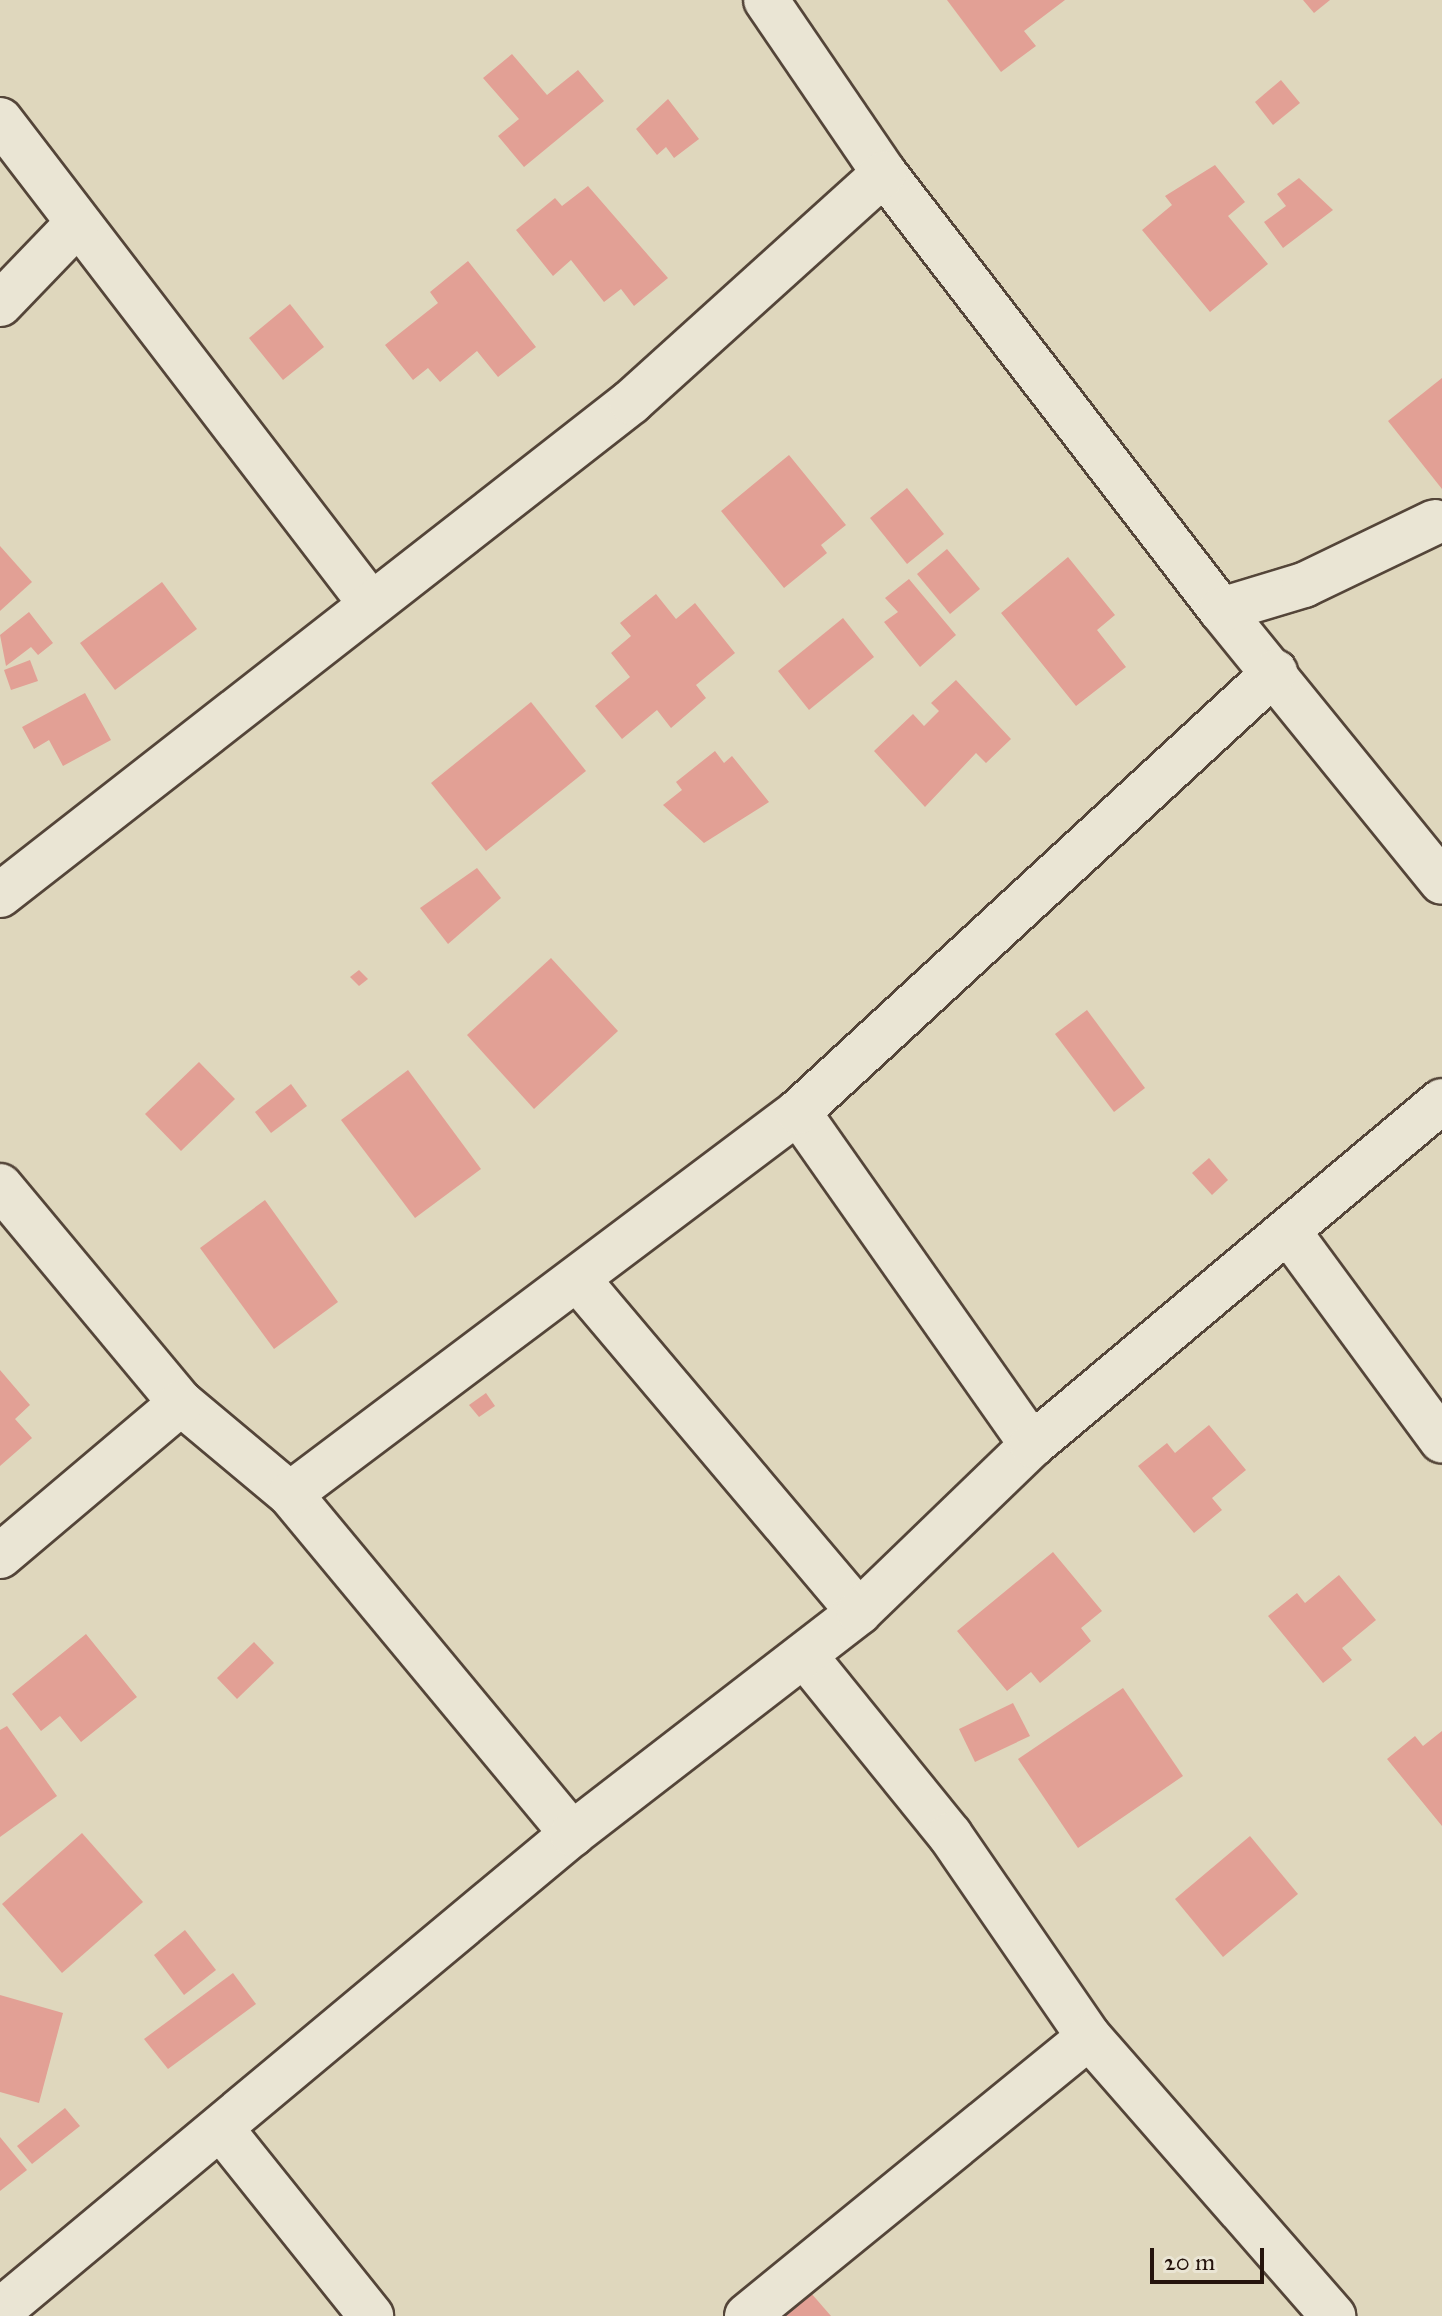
<!DOCTYPE html>
<style>
body{margin:0}
#map{position:relative;width:1442px;height:2316px;overflow:hidden;background:#dfd7bd;font-family:"IM FELL Great Primer",serif}
div>[style]{position:absolute}
.building>*{inset:0;background:#e2a095}
.roads{filter:drop-shadow(2px 0 #544539) drop-shadow(-2px 0 #544539) drop-shadow(0 2px #544539) drop-shadow(0 -2px #544539)}
.minor>*{height:44px;margin:-22px;padding:0 22px;transform-origin:22px;border-radius:22px;background:#eae5d4}
span{translate:-50% -50%;white-space:nowrap;text-align:center;line-height:1.15;-webkit-text-stroke:6px #eae5d4;paint-order:stroke}
.scale{position:absolute;left:1150px;top:2248px;width:114px;height:36px;box-sizing:border-box;border:4px solid #25140d;border-top:0;padding-left:10px;font-size:24px;line-height:28px;white-space:nowrap;color:#25140d;-webkit-text-stroke:6px #eae5d4;paint-order:stroke}
</style>
<div id="map">
<div class="building">
<div style="clip-path:polygon(947px 0,1065px 0,1024px 31px,1036px 46px,1001px 72px)"></div>
<div style="clip-path:polygon(1303px 0,1330px 0,1314px 13px)"></div>
<div style="clip-path:polygon(512px 54px,547px 95px,578px 70px,604px 101px,524px 167px,498px 136px,519px 119px,483px 78px)"></div>
<div style="clip-path:polygon(1281px 80px,1300px 103px,1273px 125px,1255px 102px)"></div>
<div style="clip-path:polygon(668px 99px,699px 139px,674px 158px,666px 147px,657px 155px,636px 129px)"></div>
<div style="clip-path:polygon(1215px 165px,1245px 202px,1228px 216px,1268px 264px,1210px 312px,1142px 230px,1172px 205px,1165px 196px)"></div>
<div style="clip-path:polygon(1299px 178px,1333px 210px,1283px 248px,1264px 222px,1286px 206px,1277px 194px)"></div>
<div style="clip-path:polygon(588px 186px,668px 278px,634px 306px,621px 289px,604px 302px,571px 260px,553px 276px,516px 230px,555px 198px,562px 206px)"></div>
<div style="clip-path:polygon(468px 261px,536px 347px,498px 377px,477px 351px,440px 382px,428px 368px,413px 380px,385px 345px,438px 303px,430px 292px)"></div>
<div style="clip-path:polygon(290px 304px,324px 347px,283px 380px,249px 338px)"></div>
<div style="clip-path:polygon(1442px 378px,1442px 489px,1388px 421px)"></div>
<div style="clip-path:polygon(789px 455px,846px 525px,821px 545px,827px 553px,784px 588px,721px 511px)"></div>
<div style="clip-path:polygon(907px 488px,944px 534px,907px 564px,870px 518px)"></div>
<div style="clip-path:polygon(0 546px,32px 582px,0 611px)"></div>
<div style="clip-path:polygon(947px 549px,980px 589px,950px 614px,917px 574px)"></div>
<div style="clip-path:polygon(1068px 557px,1115px 615px,1097px 630px,1126px 667px,1076px 706px,1001px 613px)"></div>
<div style="clip-path:polygon(909px 579px,956px 635px,920px 667px,884px 622px,898px 612px,885px 598px)"></div>
<div style="clip-path:polygon(162px 582px,197px 629px,115px 690px,80px 643px)"></div>
<div style="clip-path:polygon(656px 594px,676px 619px,695px 603px,735px 653px,696px 685px,706px 698px,671px 728px,657px 710px,622px 739px,595px 706px,630px 677px,611px 653px,631px 636px,620px 623px)"></div>
<div style="clip-path:polygon(29px 612px,53px 643px,38px 655px,31px 647px,6px 666px,0 635px)"></div>
<div style="clip-path:polygon(843px 618px,874px 657px,809px 710px,778px 671px)"></div>
<div style="clip-path:polygon(30px 660px,38px 681px,11px 690px,4px 670px)"></div>
<div style="clip-path:polygon(956px 680px,1011px 739px,986px 763px,976px 753px,925px 807px,874px 751px,913px 714px,924px 726px,939px 711px,931px 703px)"></div>
<div style="clip-path:polygon(85px 693px,111px 740px,63px 766px,49px 740px,34px 749px,22px 727px)"></div>
<div style="clip-path:polygon(531px 702px,586px 771px,486px 851px,431px 783px)"></div>
<div style="clip-path:polygon(715px 751px,724px 763px,732px 756px,769px 802px,704px 843px,663px 805px,682px 790px,676px 782px)"></div>
<div style="clip-path:polygon(477px 868px,501px 898px,448px 944px,420px 908px)"></div>
<div style="clip-path:polygon(551px 958px,618px 1031px,534px 1109px,467px 1035px)"></div>
<div style="clip-path:polygon(359px 970px,368px 979px,359px 986px,350px 977px)"></div>
<div style="clip-path:polygon(1087px 1010px,1145px 1088px,1114px 1112px,1055px 1034px)"></div>
<div style="clip-path:polygon(199px 1062px,235px 1099px,181px 1151px,145px 1114px)"></div>
<div style="clip-path:polygon(408px 1070px,481px 1169px,415px 1218px,341px 1120px)"></div>
<div style="clip-path:polygon(291px 1084px,307px 1106px,271px 1133px,255px 1112px)"></div>
<div style="clip-path:polygon(1209px 1158px,1228px 1180px,1212px 1195px,1192px 1173px)"></div>
<div style="clip-path:polygon(265px 1200px,338px 1302px,274px 1349px,200px 1248px)"></div>
<div style="clip-path:polygon(0 1370px,30px 1405px,15px 1419px,32px 1438px,0 1466px)"></div>
<div style="clip-path:polygon(486px 1393px,495px 1406px,479px 1417px,469px 1405px)"></div>
<div style="clip-path:polygon(1209px 1425px,1246px 1470px,1212px 1498px,1222px 1510px,1194px 1533px,1138px 1466px,1167px 1443px,1175px 1453px)"></div>
<div style="clip-path:polygon(1053px 1552px,1102px 1611px,1081px 1628px,1091px 1641px,1040px 1683px,1031px 1672px,1007px 1691px,957px 1631px)"></div>
<div style="clip-path:polygon(1339px 1575px,1376px 1620px,1342px 1648px,1352px 1660px,1323px 1683px,1268px 1616px,1297px 1593px,1305px 1603px)"></div>
<div style="clip-path:polygon(86px 1634px,137px 1697px,81px 1742px,60px 1716px,41px 1731px,12px 1694px)"></div>
<div style="clip-path:polygon(254px 1642px,274px 1663px,237px 1699px,217px 1678px)"></div>
<div style="clip-path:polygon(1123px 1688px,1183px 1776px,1078px 1848px,1018px 1759px)"></div>
<div style="clip-path:polygon(1013px 1703px,1030px 1736px,975px 1762px,959px 1729px)"></div>
<div style="clip-path:polygon(7px 1726px,57px 1796px,0 1837px,0 1730px)"></div>
<div style="clip-path:polygon(1442px 1731px,1442px 1826px,1387px 1759px,1415px 1736px,1423px 1746px)"></div>
<div style="clip-path:polygon(82px 1833px,143px 1902px,62px 1973px,2px 1904px)"></div>
<div style="clip-path:polygon(1250px 1836px,1298px 1894px,1223px 1957px,1175px 1899px)"></div>
<div style="clip-path:polygon(185px 1930px,216px 1970px,184px 1995px,154px 1955px)"></div>
<div style="clip-path:polygon(233px 1973px,256px 2004px,168px 2069px,144px 2039px)"></div>
<div style="clip-path:polygon(0 1995px,63px 2013px,39px 2103px,0 2092px)"></div>
<div style="clip-path:polygon(65px 2108px,80px 2126px,32px 2164px,17px 2146px)"></div>
<div style="clip-path:polygon(0 2137px,27px 2170px,0 2191px)"></div>
<div style="clip-path:polygon(797px 2277px,831px 2316px,760px 2316px)"></div>
</div>
<div class="roads">
<div class="minor">
<div style="left:766px;top:0;width:209px;rotate:55.7deg"></div>
<div style="left:884px;top:173px;width:552px;rotate:52.36deg"></div>
<div style="left:1221px;top:610px;width:350px;rotate:50.9deg"></div>
<div style="left:0;top:120px;width:610px;rotate:52.53deg"></div>
<div style="left:0;top:304px;width:110px;rotate:-46.1deg"></div>
<div style="left:1221px;top:610px;width:87px;rotate:-16.8deg"></div>
<div style="left:1304px;top:585px;width:145px;rotate:-25.7deg"></div>
<div style="left:0;top:895px;width:801px;rotate:-38deg"></div>
<div style="left:631px;top:402px;width:341px;rotate:-42.1deg"></div>
<div style="left:798px;top:1112px;width:407px;rotate:54.9deg"></div>
<div style="left:0;top:1186px;width:283px;rotate:50.2deg"></div>
<div style="left:181px;top:1403px;width:142px;rotate:39.9deg"></div>
<div style="left:290px;top:1494px;width:442px;rotate:50.3deg"></div>
<div style="left:1288px;top:1231px;width:260px;rotate:53.7deg"></div>
<div style="left:580px;top:1282px;width:432px;rotate:49.8deg"></div>
<div style="left:290px;top:1494px;width:636px;rotate:-36.94deg"></div>
<div style="left:798px;top:1112px;width:649px;rotate:-42.69deg"></div>
<div style="left:0;top:1556px;width:237px;rotate:-40.2deg"></div>
<div style="left:805px;top:1656px;width:230px;rotate:51deg"></div>
<div style="left:950px;top:1835px;width:245px;rotate:55.5deg"></div>
<div style="left:1089px;top:2037px;width:371px;rotate:48.8deg"></div>
<div style="left:223px;top:2131px;width:237px;rotate:51.3deg"></div>
<div style="left:0;top:2311px;width:745px;rotate:-39.83deg"></div>
<div style="left:572px;top:1834px;width:363px;rotate:-37.7deg"></div>
<div style="left:859px;top:1612px;width:240px;rotate:-44deg"></div>
<div style="left:1032px;top:1445px;width:535px;rotate:-40deg"></div>
<div style="left:747px;top:2316px;width:441px;rotate:-39.2deg"></div>
</div>
</div>
<div class="scale">20 m</div>
</div>
